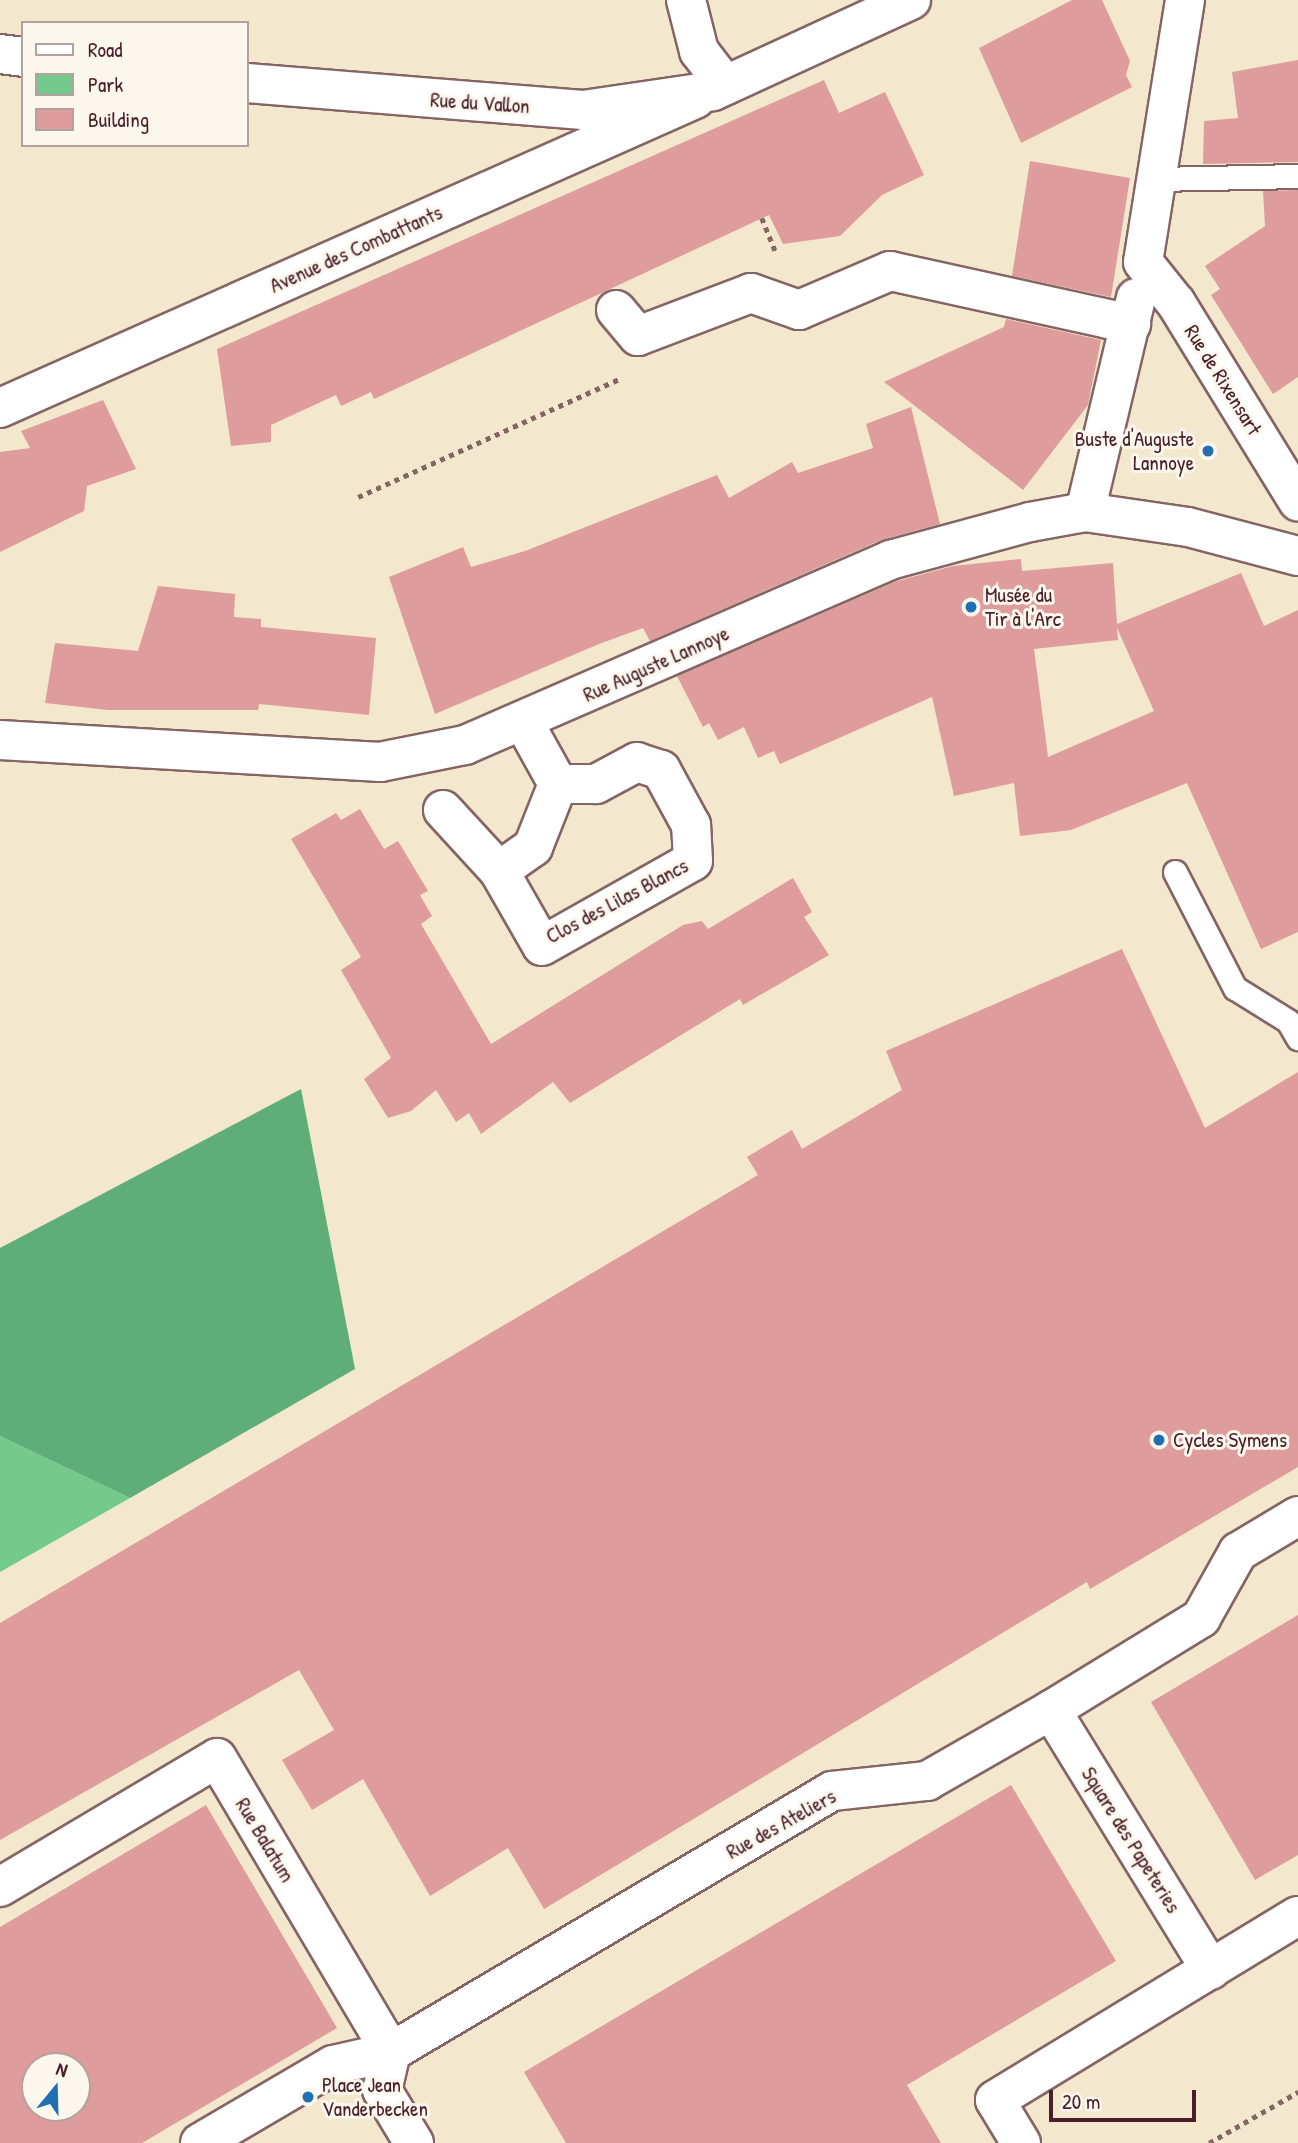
<!DOCTYPE html>
<meta charset="utf-8">
<style>
body{margin:0}
#map{position:relative;width:1298px;height:2143px;overflow:hidden;background:#f3e7ce;font-family:"Patrick Hand",sans-serif}
div>[style]{position:absolute}
.green>*{inset:0;background:#74c98d}
.forest>*{inset:0;background:#5fad78}
.building>*{inset:0;background:#de9d9c}
.path>*{height:4.5px;margin-top:-2.25px;transform-origin:0;background:repeating-linear-gradient(90deg,#856564 0 5px,transparent 0 10px)}
.roads{filter:drop-shadow(2px 0 #856564) drop-shadow(-2px 0 #856564) drop-shadow(0 2px #856564) drop-shadow(0 -2px #856564)}
.service>*{height:23px;margin:-11.5px;padding:0 11.5px;transform-origin:11.5px;border-radius:11.5px;background:#fff}
.minor>*{height:38px;margin:-19px;padding:0 19px;transform-origin:19px;border-radius:19px;background:#fff}
.tertiary>*{height:38px;margin:-19px;padding:0 19px;transform-origin:19px;border-radius:19px;background:#fff}
.dots>*{width:19px;height:19px;translate:-50% -50%;box-sizing:border-box;border:4px solid #fbf7ec;border-radius:50%}
span{translate:-50% -50%;white-space:nowrap;text-align:center;line-height:1.15;-webkit-text-stroke:6px #fbf7ec;paint-order:stroke}
.street-label{font-size:21px;color:#4a1f2b}
.poi-label{font-size:21px;color:#4a1f2b}
.right{translate:-100% -50%;text-align:right}
.left{translate:0 -50%;text-align:left}
.legend{position:absolute;left:21px;top:21px;width:228px;height:126px;box-sizing:border-box;background:#fbf7ec;border:2px solid #b4a19f;margin:0;padding:9px 12px;list-style:none;font-size:21px;color:#4a1f2b}
.legend li{display:flex;align-items:center;gap:14px;height:35px}
.legend b{width:35px;border:2px solid #b4a19f}
.north{position:absolute;left:21px;top:2052px;width:70px;height:70px;box-sizing:border-box;background:#fbf7ec;border:2px solid #b4a19f;border-radius:50%;rotate:19deg;font-size:19px;font-weight:700;line-height:28px;text-align:center;color:#4a1f2b}
.north::after{content:'';display:block;margin:auto;width:24px;height:32px;background:#1f6fb2;clip-path:polygon(50% 0,100% 100%,50% 72%,0 100%)}
.scale{position:absolute;left:1049px;top:2090px;width:147px;height:32px;box-sizing:border-box;border:4px solid #4a1f2b;border-top:0;padding-left:9px;font-size:21px;line-height:24px;white-space:nowrap;color:#4a1f2b;-webkit-text-stroke:5px #fbf7ec;paint-order:stroke}
</style>
<div id="map">
<div class="green">
<div style="clip-path:polygon(0 1436px,130px 1498px,0 1572px)"></div>
</div>
<div class="forest">
<div style="clip-path:polygon(301px 1089px,355px 1369px,130px 1498px,0 1436px,0 1248px)"></div>
</div>
<div class="building">
<div style="clip-path:polygon(1072px 0,1102px 0,1130px 61px,1126px 75px,1132px 87px,1021px 143px,979px 48px)"></div>
<div style="clip-path:polygon(1298px 60px,1298px 162px,1203px 164px,1204px 121px,1238px 118px,1232px 72px)"></div>
<div style="clip-path:polygon(824px 80px,839px 113px,885px 92px,924px 175px,882px 195px,840px 236px,783px 244px,769px 215px,374px 399px,371px 392px,341px 406px,336px 395px,271px 425px,271px 442px,231px 446px,217px 349px)"></div>
<div style="clip-path:polygon(1030px 161px,1130px 178px,1111px 297px,1012px 276px)"></div>
<div style="clip-path:polygon(1298px 190px,1298px 377px,1273px 394px,1211px 295px,1220px 289px,1205px 266px,1265px 226px,1263px 191px)"></div>
<div style="clip-path:polygon(1006px 319px,1101px 340px,1088px 405px,1023px 490px,884px 382px,1004px 327px)"></div>
<div style="clip-path:polygon(103px 400px,136px 469px,87px 486px,84px 511px,0 552px,0 452px,30px 448px,21px 431px)"></div>
<div style="clip-path:polygon(911px 407px,940px 524px,881px 540px,650px 641px,643px 628px,599px 644px,435px 714px,389px 577px,463px 547px,471px 567px,525px 551px,717px 475px,729px 498px,792px 462px,798px 473px,873px 448px,866px 424px)"></div>
<div style="clip-path:polygon(evenodd,1021px 559px,1022px 571px,1113px 563px,1117px 624px,1241px 573px,1264px 626px,1298px 610px,1298px 932px,1261px 949px,1187px 783px,1071px 830px,1020px 836px,1014px 783px,954px 796px,932px 697px,780px 764px,774px 751px,758px 758px,744px 727px,718px 740px,709px 723px,703px 727px,677px 676px,897px 581px,953px 566px,1021px 559px,1117px 628px,1154px 711px,1048px 757px,1034px 649px,1118px 640px,1117px 628px)"></div>
<div style="clip-path:polygon(158px 586px,235px 594px,234px 617px,261px 619px,261px 627px,376px 638px,369px 715px,259px 704px,258px 710px,108px 710px,45px 703px,55px 643px,138px 651px)"></div>
<div style="clip-path:polygon(360px 809px,384px 849px,398px 841px,428px 891px,420px 895px,432px 916px,421px 924px,491px 1044px,683px 925px,702px 921px,708px 929px,793px 878px,812px 912px,804px 917px,829px 955px,743px 1005px,740px 999px,570px 1103px,553px 1082px,481px 1134px,469px 1113px,456px 1122px,436px 1090px,411px 1111px,388px 1118px,364px 1079px,391px 1058px,341px 970px,361px 957px,291px 839px,336px 813px,341px 820px)"></div>
<div style="clip-path:polygon(1122px 949px,1205px 1128px,1298px 1072px,1298px 1467px,1090px 1589px,1087px 1582px,544px 1909px,508px 1848px,430px 1896px,363px 1779px,312px 1810px,282px 1760px,334px 1730px,299px 1670px,0 1840px,0 1623px,758px 1175px,747px 1157px,792px 1130px,802px 1149px,902px 1090px,886px 1051px)"></div>
<div style="clip-path:polygon(1298px 1615px,1298px 1855px,1255px 1880px,1151px 1702px)"></div>
<div style="clip-path:polygon(1011px 1785px,1116px 1961px,907px 2085px,941px 2143px,566px 2143px,524px 2072px)"></div>
<div style="clip-path:polygon(evenodd,206px 1805px,337px 2028px,142px 2143px,0 2143px,0 1927px,206px 1805px,35px 2066px,77px 2066px,77px 2108px,35px 2108px,35px 2066px)"></div>
</div>
<div class="path">
<div style="left:762px;top:218px;width:38px;rotate:68deg"></div>
<div style="left:358px;top:497px;width:290px;rotate:-24.3deg"></div>
<div style="left:1209px;top:2143px;width:103px;rotate:-29.8deg"></div>
</div>
<div class="roads">
<div class="service">
<div style="left:1156px;top:179px;width:142px;rotate:-1.2deg"></div>
<div style="left:1175px;top:872px;width:131px;rotate:62.7deg"></div>
<div style="left:1235px;top:988px;width:62px;rotate:31.9deg"></div>
<div style="left:1288px;top:1021px;width:20px;rotate:60deg"></div>
</div>
<div class="minor">
<div style="left:686px;top:0;width:53px;rotate:75.7deg"></div>
<div style="left:699px;top:51px;width:43px;rotate:52.6deg"></div>
<div style="left:1185px;top:0;width:265px;rotate:99.1deg"></div>
<div style="left:1143px;top:262px;width:53px;rotate:51.2deg"></div>
<div style="left:1176px;top:303px;width:233px;rotate:58.4deg"></div>
<div style="left:616px;top:310px;width:34px;rotate:50deg"></div>
<div style="left:638px;top:336px;width:121px;rotate:-20.8deg"></div>
<div style="left:751px;top:293px;width:51px;rotate:19.5deg"></div>
<div style="left:799px;top:310px;width:99px;rotate:-23.2deg"></div>
<div style="left:890px;top:271px;width:247px;rotate:12.4deg"></div>
<div style="left:0;top:408px;width:761px;rotate:-23.97deg"></div>
<div style="left:1085px;top:512px;width:220px;rotate:-76.6deg"></div>
<div style="left:0;top:740px;width:381px;rotate:3.3deg"></div>
<div style="left:380px;top:762px;width:87px;rotate:-11.3deg"></div>
<div style="left:465px;top:745px;width:464px;rotate:-23.5deg"></div>
<div style="left:890px;top:560px;width:145px;rotate:-15.2deg"></div>
<div style="left:1030px;top:522px;width:56px;rotate:-10.3deg"></div>
<div style="left:1085px;top:512px;width:104px;rotate:8.3deg"></div>
<div style="left:1188px;top:527px;width:114px;rotate:14.8deg"></div>
<div style="left:443px;top:810px;width:83px;rotate:47.4deg"></div>
<div style="left:499px;top:871px;width:86px;rotate:60.2deg"></div>
<div style="left:542px;top:946px;width:173px;rotate:-29.4deg"></div>
<div style="left:693px;top:861px;width:36px;rotate:-93deg"></div>
<div style="left:691px;top:825px;width:63px;rotate:-118.6deg"></div>
<div style="left:661px;top:770px;width:25px;rotate:-162deg"></div>
<div style="left:637px;top:762px;width:47px;rotate:151.8deg"></div>
<div style="left:596px;top:784px;width:38px;rotate:180deg"></div>
<div style="left:558px;top:784px;width:72px;rotate:-119.1deg"></div>
<div style="left:499px;top:871px;width:42px;rotate:-35.2deg"></div>
<div style="left:533px;top:847px;width:68px;rotate:-68.4deg"></div>
<div style="left:1051px;top:1710px;width:305px;rotate:58.4deg"></div>
<div style="left:0;top:1887px;width:252px;rotate:-30.7deg"></div>
<div style="left:217px;top:1758px;width:342px;rotate:59.4deg"></div>
<div style="left:391px;top:2052px;width:39px;rotate:103deg"></div>
<div style="left:382px;top:2090px;width:62px;rotate:58.9deg"></div>
<div style="left:200px;top:2143px;width:154px;rotate:-30.4deg"></div>
<div style="left:333px;top:2065px;width:59px;rotate:-12.6deg"></div>
<div style="left:391px;top:2052px;width:512px;rotate:-30.62deg"></div>
<div style="left:832px;top:1791px;width:96px;rotate:-6deg"></div>
<div style="left:927px;top:1781px;width:143px;rotate:-29.8deg"></div>
<div style="left:1051px;top:1710px;width:176px;rotate:-31.5deg"></div>
<div style="left:1201px;top:1618px;width:76px;rotate:-60.7deg"></div>
<div style="left:1238px;top:1552px;width:70px;rotate:-31deg"></div>
<div style="left:1021px;top:2143px;width:50px;rotate:-121.2deg"></div>
<div style="left:995px;top:2100px;width:354px;rotate:-31.3deg"></div>
</div>
<div class="tertiary">
<div style="left:0;top:54px;width:23px;rotate:7deg"></div>
<div style="left:247px;top:83px;width:337px;rotate:4.6deg"></div>
<div style="left:583px;top:110px;width:131px;rotate:-8.3deg"></div>
<div style="left:713px;top:91px;width:218px;rotate:-24.7deg"></div>
</div>
</div>
<div class="dots">
<div style="left:1208px;top:451px;background:#1f6fb2"></div>
<div style="left:971px;top:607px;background:#1f6fb2"></div>
<div style="left:1159px;top:1440px;background:#1f6fb2"></div>
<div style="left:308px;top:2097px;background:#1f6fb2"></div>
</div>
<div class="street-label">
<span style="left:480px;top:103px;rotate:4deg">Rue du Vallon</span>
<span style="left:356px;top:249px;rotate:-24deg">Avenue des Combattants</span>
<span style="left:1223px;top:380px;rotate:58deg">Rue de Rixensart</span>
<span style="left:656px;top:664px;rotate:-24deg">Rue Auguste Lannoye</span>
<span style="left:617px;top:901px;rotate:-28deg">Clos des Lilas Blancs</span>
<span style="left:781px;top:1824px;rotate:-29deg">Rue des Ateliers</span>
<span style="left:265px;top:1840px;rotate:59deg">Rue Balatum</span>
<span style="left:1131px;top:1840px;rotate:58deg">Square des Papeteries</span>
</div>
<div class="poi-label">
<span class="right" style="left:1194px;top:451px">Buste d'Auguste<br>Lannoye</span>
<span class="left" style="left:985px;top:607px">Musée du<br>Tir à l'Arc</span>
<span class="left" style="left:1173px;top:1440px">Cycles Symens</span>
<span class="left" style="left:322px;top:2097px">Place Jean<br>Vanderbecken</span>
</div>
<ul class="legend">
<li><b style="height:9px;background:#fff"></b>Road</li>
<li><b style="height:19px;background:#74c98d"></b>Park</li>
<li><b style="height:19px;background:#de9d9c"></b>Building</li>
</ul>
<div class="north">N</div>
<div class="scale">20 m</div>
</div>
